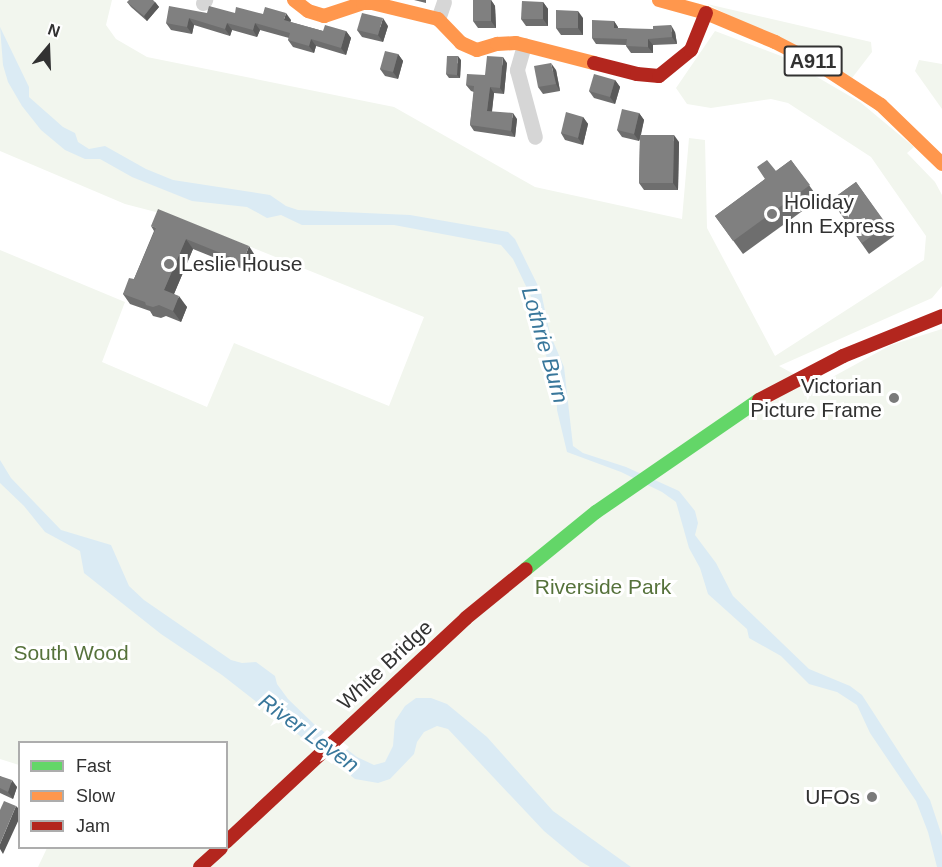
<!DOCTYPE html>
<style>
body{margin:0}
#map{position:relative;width:942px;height:867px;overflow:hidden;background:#fff;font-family:Helvetica,sans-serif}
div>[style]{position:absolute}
.green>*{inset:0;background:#f2f6ee}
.water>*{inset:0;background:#dbebf4}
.pier>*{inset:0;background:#fff}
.street>*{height:15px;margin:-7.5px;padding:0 7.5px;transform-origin:7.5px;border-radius:7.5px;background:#d6d6d6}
.fast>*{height:14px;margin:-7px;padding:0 7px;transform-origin:7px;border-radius:7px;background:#63d668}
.slow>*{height:14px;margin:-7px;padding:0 7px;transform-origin:7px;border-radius:7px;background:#ff974d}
.jam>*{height:14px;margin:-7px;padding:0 7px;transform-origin:7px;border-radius:7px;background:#b3261e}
.wall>*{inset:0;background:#6e6e6e}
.shaded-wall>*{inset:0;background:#5a5a5a}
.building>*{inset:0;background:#808080}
.dots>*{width:16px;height:16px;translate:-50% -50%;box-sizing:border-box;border:3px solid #fff;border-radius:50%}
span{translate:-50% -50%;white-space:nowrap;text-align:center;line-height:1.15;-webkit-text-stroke:6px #fff;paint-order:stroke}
.shield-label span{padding:2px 4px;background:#fff;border:2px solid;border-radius:4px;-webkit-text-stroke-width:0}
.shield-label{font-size:20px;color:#323232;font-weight:700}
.poi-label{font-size:21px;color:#323232}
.left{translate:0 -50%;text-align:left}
.right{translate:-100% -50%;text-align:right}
.park-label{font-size:21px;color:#56723b}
.street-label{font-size:21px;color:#323232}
.water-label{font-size:22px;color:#39779b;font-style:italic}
.legend{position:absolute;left:18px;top:741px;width:210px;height:108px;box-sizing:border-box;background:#fff;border:2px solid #adadad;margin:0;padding:8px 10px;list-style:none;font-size:18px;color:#323232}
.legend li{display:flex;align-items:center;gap:12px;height:30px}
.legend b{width:30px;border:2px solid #adadad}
.north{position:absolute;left:18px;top:18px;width:60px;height:60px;-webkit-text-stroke:4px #fff;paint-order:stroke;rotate:19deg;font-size:16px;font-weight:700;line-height:24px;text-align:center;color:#323232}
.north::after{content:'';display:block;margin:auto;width:21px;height:27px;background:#323232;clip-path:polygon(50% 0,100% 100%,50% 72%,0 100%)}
</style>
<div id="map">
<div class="green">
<div style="clip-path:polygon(0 0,112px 0,106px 25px,116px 39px,147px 57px,394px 107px,535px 187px,682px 219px,689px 138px,705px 140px,707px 228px,775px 356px,924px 260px,926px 236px,871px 157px,788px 103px,771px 99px,711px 108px,687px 104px,676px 88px,715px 31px,781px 56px,860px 102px,914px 147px,907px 153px,935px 182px,942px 195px,942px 286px,932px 298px,779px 366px,816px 386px,891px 345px,942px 329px,942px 867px,38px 867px,47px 848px,226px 848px,226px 742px,20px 742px,19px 765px,0 759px,0 250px,125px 302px,102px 362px,207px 407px,234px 343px,389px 406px,424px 317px,179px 218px,125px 204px,0 151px)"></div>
<div style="clip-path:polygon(707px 4px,871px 42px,872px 52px,852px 78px)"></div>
<div style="clip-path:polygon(919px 60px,942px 64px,942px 109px,915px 71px)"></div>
</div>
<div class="water">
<div style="clip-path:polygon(0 27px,29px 87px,29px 97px,63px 127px,75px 133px,78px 142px,89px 149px,105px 146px,146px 169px,173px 180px,270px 195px,286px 206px,298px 210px,410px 215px,508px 232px,515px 239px,541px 292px,550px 334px,564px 367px,573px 446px,583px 453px,626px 467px,679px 491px,695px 511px,698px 523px,695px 535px,716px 563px,733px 596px,809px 669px,850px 686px,862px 695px,930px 800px,942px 836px,942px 867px,937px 867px,928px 832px,916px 801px,870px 733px,857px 705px,837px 692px,809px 684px,781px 656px,749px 638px,747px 629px,708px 594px,700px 568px,689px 548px,676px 502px,662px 492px,621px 472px,567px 452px,557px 410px,556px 379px,536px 332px,533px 312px,535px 305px,513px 259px,501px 245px,394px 225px,302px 225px,281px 215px,267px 218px,247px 207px,192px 201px,132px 177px,100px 159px,85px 159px,65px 150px,41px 130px,22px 106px,8px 82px,3px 65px)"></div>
<div style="clip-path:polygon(0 460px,11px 478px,61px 530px,111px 545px,129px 586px,144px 600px,231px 660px,242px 663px,256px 662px,275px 676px,277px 684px,288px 699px,315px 725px,357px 757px,374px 765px,385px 762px,393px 746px,395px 721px,405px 706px,416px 698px,431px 698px,447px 704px,487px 737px,553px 811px,631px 867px,590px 867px,580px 861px,544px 831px,448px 729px,437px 726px,424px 732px,417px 742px,414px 754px,390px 779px,378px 783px,355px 779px,222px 675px,161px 634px,84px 573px,80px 551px,45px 532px,24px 506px,0 483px)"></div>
</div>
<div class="pier">
<div style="clip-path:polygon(327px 730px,349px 747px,332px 764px,309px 747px)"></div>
</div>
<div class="street">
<div style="left:203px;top:3px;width:4px;rotate:-56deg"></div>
<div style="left:438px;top:19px;width:18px;rotate:-71deg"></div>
<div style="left:524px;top:45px;width:26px;rotate:106deg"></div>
<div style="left:517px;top:70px;width:69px;rotate:75deg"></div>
</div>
<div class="fast">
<div style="left:526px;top:569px;width:90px;rotate:-39.2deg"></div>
<div style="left:596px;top:512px;width:198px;rotate:-34.5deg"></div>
</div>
<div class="slow">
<div style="left:294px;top:0;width:18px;rotate:38deg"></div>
<div style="left:308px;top:11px;width:17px;rotate:17deg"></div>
<div style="left:324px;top:16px;width:41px;rotate:-18.4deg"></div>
<div style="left:363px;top:3px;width:9px"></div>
<div style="left:372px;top:3px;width:68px;rotate:13.6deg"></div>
<div style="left:438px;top:19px;width:33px;rotate:46deg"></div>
<div style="left:461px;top:43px;width:17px;rotate:24deg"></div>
<div style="left:477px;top:50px;width:21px;rotate:-17deg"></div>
<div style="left:497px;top:44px;width:19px;rotate:-3deg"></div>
<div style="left:516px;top:43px;width:81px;rotate:14.4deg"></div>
<div style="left:659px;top:0;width:49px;rotate:15.5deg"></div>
<div style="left:706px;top:13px;width:75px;rotate:22.8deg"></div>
<div style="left:775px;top:42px;width:48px;rotate:27.1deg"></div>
<div style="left:818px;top:64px;width:75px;rotate:33.1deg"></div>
<div style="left:881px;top:105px;width:85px;rotate:44deg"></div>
</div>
<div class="jam">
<div style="left:594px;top:63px;width:44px;rotate:14.3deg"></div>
<div style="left:637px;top:74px;width:22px;rotate:5deg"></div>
<div style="left:659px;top:76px;width:41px;rotate:-39.1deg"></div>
<div style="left:691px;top:50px;width:40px;rotate:-68deg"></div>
<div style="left:759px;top:400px;width:95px;rotate:-27.6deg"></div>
<div style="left:843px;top:356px;width:107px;rotate:-22deg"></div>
<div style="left:226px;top:842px;width:328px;rotate:-43deg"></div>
<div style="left:466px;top:618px;width:77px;rotate:-39.2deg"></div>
<div style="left:200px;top:867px;width:28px;rotate:-42deg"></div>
</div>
<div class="wall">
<div style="clip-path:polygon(414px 0,426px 0,426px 3px)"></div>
<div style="clip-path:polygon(473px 0,491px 0,495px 6px,496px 28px,478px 28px,473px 21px)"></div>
<div style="clip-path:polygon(127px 2px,155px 2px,159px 7px,147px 21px,131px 7px)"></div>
<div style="clip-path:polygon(543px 2px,548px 9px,548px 26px,526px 26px,521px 19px)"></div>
<div style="clip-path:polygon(207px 13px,263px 14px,291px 20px,290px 22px,323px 31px,346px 31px,351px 38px,346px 55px,316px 46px,314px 53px,293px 47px,288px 40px,289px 38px,260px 30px,257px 37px,232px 30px,230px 36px,194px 25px,192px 34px,171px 30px,166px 23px)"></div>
<div style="clip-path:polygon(583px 18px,583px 35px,561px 35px,556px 28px)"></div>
<div style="clip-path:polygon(614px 21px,618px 28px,675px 32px,677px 44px,653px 45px,653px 53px,631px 53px,626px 46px,626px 45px,596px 44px,592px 38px)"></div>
<div style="clip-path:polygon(388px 26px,383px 42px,362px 37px,357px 30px)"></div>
<div style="clip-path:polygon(398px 54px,403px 61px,398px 79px,385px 76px,380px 69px)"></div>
<div style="clip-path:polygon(461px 60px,460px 78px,449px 78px,446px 74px)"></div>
<div style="clip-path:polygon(507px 63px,504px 94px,494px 93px,492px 112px,517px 119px,515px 137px,474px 131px,470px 125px,474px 92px,471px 91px,466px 85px)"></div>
<div style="clip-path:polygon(556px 70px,560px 91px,543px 94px,538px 87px)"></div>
<div style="clip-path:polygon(615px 80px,620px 87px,615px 104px,594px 98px,589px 91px)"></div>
<div style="clip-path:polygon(639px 113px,644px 120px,641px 135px,679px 142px,678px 190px,644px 190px,639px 183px,640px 139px,639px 141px,622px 137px,617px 130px)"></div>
<div style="clip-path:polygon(583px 117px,588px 124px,583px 145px,565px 140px,561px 133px)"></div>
<div style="clip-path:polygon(791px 160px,819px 199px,743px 254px,715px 216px)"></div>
<div style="clip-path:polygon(856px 182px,894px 236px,869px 254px,831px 200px)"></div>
<div style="clip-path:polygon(151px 226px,256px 257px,250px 272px,193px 249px,174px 294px,187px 307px,181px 322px,166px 316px,161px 318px,153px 316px,150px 311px,130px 304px,123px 294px,134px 279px,154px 231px)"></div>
<div style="clip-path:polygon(0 776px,17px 787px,13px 799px,0 793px)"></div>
</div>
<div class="shaded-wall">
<div style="clip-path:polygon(491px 0,495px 6px,496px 28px,491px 21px)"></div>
<div style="clip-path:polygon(155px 2px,159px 7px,147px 21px,144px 16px)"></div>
<div style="clip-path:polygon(543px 2px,548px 9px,548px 26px,543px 19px)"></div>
<div style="clip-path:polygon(578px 11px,583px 18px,583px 35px,578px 28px)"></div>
<div style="clip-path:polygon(286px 13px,291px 20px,289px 27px,284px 20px)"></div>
<div style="clip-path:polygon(189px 18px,194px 25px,192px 34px,187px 27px)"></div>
<div style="clip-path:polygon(383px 18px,388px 26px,383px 42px,378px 35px)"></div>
<div style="clip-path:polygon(614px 21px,618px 27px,618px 35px,614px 28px)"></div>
<div style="clip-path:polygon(227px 23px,232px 30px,230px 36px,225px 29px)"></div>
<div style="clip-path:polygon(255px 23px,260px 30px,257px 37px,253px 30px)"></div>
<div style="clip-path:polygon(671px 25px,675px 32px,677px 44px,672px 37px)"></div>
<div style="clip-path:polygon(346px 31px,351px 38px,346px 55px,341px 48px)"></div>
<div style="clip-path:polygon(311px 39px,316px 46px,314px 53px,309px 46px)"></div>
<div style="clip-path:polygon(648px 39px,653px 45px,653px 53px,648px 47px)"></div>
<div style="clip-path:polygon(398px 54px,403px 61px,398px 79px,393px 72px)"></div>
<div style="clip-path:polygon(458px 56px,461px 60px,460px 78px,457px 75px)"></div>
<div style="clip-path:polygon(503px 57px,507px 63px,504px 94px,500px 88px)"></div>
<div style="clip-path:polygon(551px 63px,556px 70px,560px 91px,556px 84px)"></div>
<div style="clip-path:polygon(615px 80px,620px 87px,615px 104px,610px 97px)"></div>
<div style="clip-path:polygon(490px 87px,494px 93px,491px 117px,487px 111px)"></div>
<div style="clip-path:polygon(513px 113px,517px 119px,515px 137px,511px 131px)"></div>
<div style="clip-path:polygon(639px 113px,644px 120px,639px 141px,634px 134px)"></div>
<div style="clip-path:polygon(583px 117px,588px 124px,583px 145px,578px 138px)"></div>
<div style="clip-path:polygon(674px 135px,679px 142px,678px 190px,673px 183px)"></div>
<div style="clip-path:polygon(186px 239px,193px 249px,171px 301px,164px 290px)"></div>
<div style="clip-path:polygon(249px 246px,256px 257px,250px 272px,243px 262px)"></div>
<div style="clip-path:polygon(179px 296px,187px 307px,181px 322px,173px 311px)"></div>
<div style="clip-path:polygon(12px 780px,17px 787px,13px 799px,8px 792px)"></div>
<div style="clip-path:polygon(16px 806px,20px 810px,20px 817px,3px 854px,0 849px,0 844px)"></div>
</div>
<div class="building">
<div style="clip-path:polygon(129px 0,153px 0,155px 2px,144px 16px,127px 2px)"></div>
<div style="clip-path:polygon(473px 0,491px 0,491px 21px,473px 21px)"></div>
<div style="clip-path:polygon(522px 1px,543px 2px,543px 19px,521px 19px)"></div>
<div style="clip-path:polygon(169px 6px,207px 13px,209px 6px,235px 13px,236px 7px,263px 14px,265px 7px,286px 13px,284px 20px,323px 31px,325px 25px,346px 31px,341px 48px,311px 39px,309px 46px,288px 40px,290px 33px,255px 23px,253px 30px,227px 23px,225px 29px,189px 18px,187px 27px,166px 23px)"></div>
<div style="clip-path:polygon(556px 10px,578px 11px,578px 28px,556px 28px)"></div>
<div style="clip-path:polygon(362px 13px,383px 18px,378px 35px,357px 30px)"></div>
<div style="clip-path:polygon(592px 20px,614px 21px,614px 28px,653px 29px,653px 26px,671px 25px,672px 37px,648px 39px,648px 47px,626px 46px,627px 39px,592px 38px)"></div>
<div style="clip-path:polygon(385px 51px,398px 54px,393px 72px,380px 69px)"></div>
<div style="clip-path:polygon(447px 56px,458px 56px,457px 75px,446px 74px)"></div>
<div style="clip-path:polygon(487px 56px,503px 57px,500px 88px,490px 87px,487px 111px,513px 113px,511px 131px,470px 125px,474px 86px,466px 85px,467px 74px,485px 75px)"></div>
<div style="clip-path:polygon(551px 63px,556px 84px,538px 87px,534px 66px)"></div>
<div style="clip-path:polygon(594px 74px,615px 80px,610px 97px,589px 91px)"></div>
<div style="clip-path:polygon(622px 109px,639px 113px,634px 134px,617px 130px)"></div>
<div style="clip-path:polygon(566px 112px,583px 117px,578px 138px,561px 133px)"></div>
<div style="clip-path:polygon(640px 135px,674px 135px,673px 183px,639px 183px)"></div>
<div style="clip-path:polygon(767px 160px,776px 171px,791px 160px,810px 185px,733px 241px,715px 216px,765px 179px,757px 167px)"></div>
<div style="clip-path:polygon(856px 182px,887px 225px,862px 243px,831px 200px)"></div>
<div style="clip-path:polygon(158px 209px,249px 246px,243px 262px,186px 239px,164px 290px,179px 296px,173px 311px,159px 305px,153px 307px,146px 305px,145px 302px,123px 294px,129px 278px,134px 279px,156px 228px,151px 226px)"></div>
<div style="clip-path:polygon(0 776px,12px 780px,8px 792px,0 788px)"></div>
<div style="clip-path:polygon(4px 801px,16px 806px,0 844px,0 810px)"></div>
</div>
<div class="dots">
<div style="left:772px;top:214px;background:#7a7a7a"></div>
<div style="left:169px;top:264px;background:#7a7a7a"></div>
<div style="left:894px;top:398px;background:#7a7a7a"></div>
<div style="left:872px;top:797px;background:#7a7a7a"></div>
</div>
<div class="shield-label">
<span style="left:813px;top:61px">A911</span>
</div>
<div class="poi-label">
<span class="left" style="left:784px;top:214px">Holiday<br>Inn Express</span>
<span class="left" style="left:181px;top:264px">Leslie House</span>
<span class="right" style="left:882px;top:398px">Victorian<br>Picture Frame</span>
<span class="right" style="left:860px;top:797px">UFOs</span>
</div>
<div class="park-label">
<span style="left:603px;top:587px">Riverside Park</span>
<span style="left:71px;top:653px">South Wood</span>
</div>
<div class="street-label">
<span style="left:385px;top:665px;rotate:-43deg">White Bridge</span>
</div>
<div class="water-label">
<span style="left:545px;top:345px;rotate:74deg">Lothrie Burn</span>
<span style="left:309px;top:733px;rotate:36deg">River Leven</span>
</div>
<ul class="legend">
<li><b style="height:8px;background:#63d668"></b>Fast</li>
<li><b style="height:8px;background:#ff974d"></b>Slow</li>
<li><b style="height:8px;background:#b3261e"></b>Jam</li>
</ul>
<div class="north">N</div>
</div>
